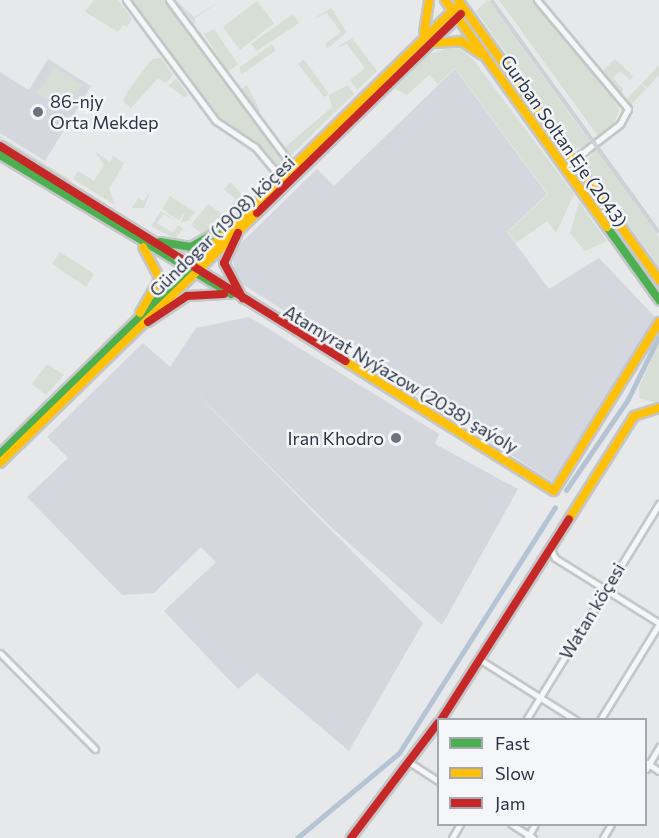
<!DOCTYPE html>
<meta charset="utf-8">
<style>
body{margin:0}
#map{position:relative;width:659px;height:838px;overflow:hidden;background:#e6e8ea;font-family:Commissioner,sans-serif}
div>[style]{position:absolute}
.built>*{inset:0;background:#d4d7dd}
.green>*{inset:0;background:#d6ded6}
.canal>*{height:5px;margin:-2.5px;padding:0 2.5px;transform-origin:2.5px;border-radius:2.5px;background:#b4c4d5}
.roads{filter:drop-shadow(2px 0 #c4c6c8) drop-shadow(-2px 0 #c4c6c8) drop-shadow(0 2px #c4c6c8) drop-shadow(0 -2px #c4c6c8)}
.street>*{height:5px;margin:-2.5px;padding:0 2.5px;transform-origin:2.5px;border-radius:2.5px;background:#f5f6f7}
.fast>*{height:8px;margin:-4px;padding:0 4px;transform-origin:4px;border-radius:4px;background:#4caf50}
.slow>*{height:8px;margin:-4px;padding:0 4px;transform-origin:4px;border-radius:4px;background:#ffc107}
.jam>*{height:8px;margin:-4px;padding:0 4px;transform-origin:4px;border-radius:4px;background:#c62828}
.rail>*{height:4px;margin-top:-2px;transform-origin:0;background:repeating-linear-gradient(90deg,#f4f6f9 0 4.5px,#cecfd2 0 9px);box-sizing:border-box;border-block:2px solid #cecfd2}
.dots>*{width:16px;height:16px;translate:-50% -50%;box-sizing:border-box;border:3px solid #f4f6f9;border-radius:50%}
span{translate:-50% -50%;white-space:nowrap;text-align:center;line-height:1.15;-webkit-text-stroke:5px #f4f6f9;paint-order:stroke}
.poi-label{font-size:18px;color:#2b3445}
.left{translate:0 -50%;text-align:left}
.right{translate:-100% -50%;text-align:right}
.street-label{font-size:18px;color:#2b3445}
.legend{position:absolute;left:437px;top:718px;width:210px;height:108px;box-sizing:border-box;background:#f4f6f9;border:2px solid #a4a8b1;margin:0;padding:8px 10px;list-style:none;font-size:18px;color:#2b3445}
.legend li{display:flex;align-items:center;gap:12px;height:30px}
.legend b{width:30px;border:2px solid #a4a8b1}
</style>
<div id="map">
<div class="built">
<div style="clip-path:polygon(48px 59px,91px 86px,45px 161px,0 133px,0 72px,29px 90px)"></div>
<div style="clip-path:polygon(455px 69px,547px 194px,507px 232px,549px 289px,599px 258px,656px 318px,552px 481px,239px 282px,233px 262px,236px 248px,317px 169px,334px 186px)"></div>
<div style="clip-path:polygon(249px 317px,439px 434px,435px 444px,518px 489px,442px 625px,333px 529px,187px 384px,423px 623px,349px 751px,257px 673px,238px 689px,164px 611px,216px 562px,201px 547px,154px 593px,122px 595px,27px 497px,68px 458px,47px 437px,143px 343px,170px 367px,196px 328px)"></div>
</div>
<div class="green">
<div style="clip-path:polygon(94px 0,118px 0,132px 19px,127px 27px,123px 25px,118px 32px,85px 12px)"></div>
<div style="clip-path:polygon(129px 0,165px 0,283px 162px,277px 168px,259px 146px,213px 113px)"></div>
<div style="clip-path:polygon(176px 0,194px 17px,222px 0,195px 18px,195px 25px)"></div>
<div style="clip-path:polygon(488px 0,590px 142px,586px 146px,574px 149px,476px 11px)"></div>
<div style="clip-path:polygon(499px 0,533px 0,614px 100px,619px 110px,614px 123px,598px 136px)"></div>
<div style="clip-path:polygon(257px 1px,274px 23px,240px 50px,223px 27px)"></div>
<div style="clip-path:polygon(331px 8px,347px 32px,328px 48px,325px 44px,341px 32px,327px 13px,313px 19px)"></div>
<div style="clip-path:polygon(293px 14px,299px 23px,257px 51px,251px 44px)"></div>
<div style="clip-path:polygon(201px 29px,204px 34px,214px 29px,238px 64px,228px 72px)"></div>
<div style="clip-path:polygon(352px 38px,377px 71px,357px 90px,350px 80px,365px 68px,347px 44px,336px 48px)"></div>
<div style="clip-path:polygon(272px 44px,276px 50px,241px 75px,240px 67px)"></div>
<div style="clip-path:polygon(455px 46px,472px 58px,574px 194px,556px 233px,547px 221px,516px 243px,508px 232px,548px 194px,455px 68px,438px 84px,429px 75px,407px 95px,395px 89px,430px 54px)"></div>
<div style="clip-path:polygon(161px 58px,173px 75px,166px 83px,158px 78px,131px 108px,123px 101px,127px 92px,152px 59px)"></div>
<div style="clip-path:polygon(304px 59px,329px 94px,324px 97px,298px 64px)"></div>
<div style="clip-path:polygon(615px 59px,633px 76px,630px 80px,620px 71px,613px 78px,623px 89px,621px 93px,600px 74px)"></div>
<div style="clip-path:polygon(659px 65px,659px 75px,647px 88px,642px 83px)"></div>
<div style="clip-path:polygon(54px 67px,82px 85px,66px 111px,37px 93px)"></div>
<div style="clip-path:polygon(176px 78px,188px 95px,185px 98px,169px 86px)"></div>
<div style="clip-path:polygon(641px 84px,646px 89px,629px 107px,626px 100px)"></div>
<div style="clip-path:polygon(247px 85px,260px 111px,258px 113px,241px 89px)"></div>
<div style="clip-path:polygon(348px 85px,354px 94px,290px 156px,283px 149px,332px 107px,329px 95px)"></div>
<div style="clip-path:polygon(538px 121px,659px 287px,659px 292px)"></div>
<div style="clip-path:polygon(0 136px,69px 179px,68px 181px,0 139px)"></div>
<div style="clip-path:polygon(596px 149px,659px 237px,659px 267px,585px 164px)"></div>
<div style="clip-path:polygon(95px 151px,110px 162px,113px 156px,124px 163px,109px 189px,115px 205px,73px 179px,78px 171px,94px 181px,104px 165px)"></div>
<div style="clip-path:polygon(230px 182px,244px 196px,227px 212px,236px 199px,224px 190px)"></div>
<div style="clip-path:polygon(151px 190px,144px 208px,132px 208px,138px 198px,144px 201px)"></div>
<div style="clip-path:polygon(170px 196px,195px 212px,188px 221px,181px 222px,186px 211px,179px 220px,162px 209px)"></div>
<div style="clip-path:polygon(579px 202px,607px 241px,585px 251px,570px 233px)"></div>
<div style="clip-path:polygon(208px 204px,225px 216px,203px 235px,191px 225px)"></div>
<div style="clip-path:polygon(161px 211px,178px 222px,163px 214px,157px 223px,173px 233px,178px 225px,183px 228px,175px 239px,151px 226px)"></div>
<div style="clip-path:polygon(60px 252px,94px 274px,86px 287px,52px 264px)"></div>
<div style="clip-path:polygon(659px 343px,659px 404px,640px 398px,639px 387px)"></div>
<div style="clip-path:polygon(47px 364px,64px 375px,46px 395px,32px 384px)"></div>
</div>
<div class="canal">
<div style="left:566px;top:490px;width:110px;rotate:-55.7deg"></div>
<div style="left:628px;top:399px;width:70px;rotate:-63.8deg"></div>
<div style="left:297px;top:838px;width:133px;rotate:-39.8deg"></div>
<div style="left:399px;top:753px;width:291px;rotate:-57.6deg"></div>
</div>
<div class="roads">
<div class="street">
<div style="left:126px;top:0;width:151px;rotate:53.4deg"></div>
<div style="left:216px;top:121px;width:47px;rotate:33.7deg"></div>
<div style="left:255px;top:147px;width:40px;rotate:50deg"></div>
<div style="left:169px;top:0;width:208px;rotate:53.4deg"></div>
<div style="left:537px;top:0;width:142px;rotate:50.1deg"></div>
<div style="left:628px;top:109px;width:17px;rotate:118deg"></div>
<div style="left:620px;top:124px;width:59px;rotate:142.5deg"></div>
<div style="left:550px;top:548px;width:11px;rotate:63deg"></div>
<div style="left:555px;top:558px;width:123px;rotate:32deg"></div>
<div style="left:0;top:653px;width:135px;rotate:45.3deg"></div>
<div style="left:479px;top:659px;width:115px;rotate:32.2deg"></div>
<div style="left:526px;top:720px;width:254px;rotate:-58.4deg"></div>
<div style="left:600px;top:720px;width:113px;rotate:-58.4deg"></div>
<div style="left:409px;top:762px;width:35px;rotate:33deg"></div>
<div style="left:647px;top:763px;width:14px;rotate:34deg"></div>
<div style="left:646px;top:769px;width:26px;rotate:-59deg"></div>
<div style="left:511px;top:824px;width:26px;rotate:32deg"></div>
<div style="left:452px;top:838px;width:16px;rotate:-60deg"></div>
<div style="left:527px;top:838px;width:16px;rotate:-60deg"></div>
<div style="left:603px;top:838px;width:16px;rotate:-60deg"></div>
</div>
<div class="fast">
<div style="left:0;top:155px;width:270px;rotate:31deg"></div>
<div style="left:607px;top:227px;width:90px;rotate:54.5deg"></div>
<div style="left:160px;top:242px;width:31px;rotate:9deg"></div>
<div style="left:191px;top:247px;width:34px;rotate:-30deg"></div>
<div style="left:0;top:454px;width:270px;rotate:-44.4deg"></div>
</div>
<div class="slow">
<div style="left:445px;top:0;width:279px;rotate:54.5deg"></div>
<div style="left:458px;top:0;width:345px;rotate:54.3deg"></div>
<div style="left:424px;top:33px;width:33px;rotate:-81deg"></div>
<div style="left:435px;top:43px;width:26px;rotate:-4deg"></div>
<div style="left:461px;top:41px;width:24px;rotate:33deg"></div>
<div style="left:193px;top:265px;width:367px;rotate:-44.4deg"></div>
<div style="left:140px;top:313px;width:39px;rotate:-60deg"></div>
<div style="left:160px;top:279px;width:36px;rotate:-118deg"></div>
<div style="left:345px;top:361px;width:246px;rotate:31.9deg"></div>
<div style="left:554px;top:491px;width:199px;rotate:-58.1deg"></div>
<div style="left:0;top:463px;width:359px;rotate:-44.2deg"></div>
<div style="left:569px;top:519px;width:122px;rotate:-57.7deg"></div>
<div style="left:634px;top:416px;width:26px;rotate:-18deg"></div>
</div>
<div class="jam">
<div style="left:0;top:146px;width:407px;rotate:31.9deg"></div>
<div style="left:257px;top:213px;width:285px;rotate:-44.3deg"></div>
<div style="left:238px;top:233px;width:33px;rotate:115deg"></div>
<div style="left:224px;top:263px;width:40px;rotate:62deg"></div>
<div style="left:148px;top:322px;width:47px;rotate:-33.7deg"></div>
<div style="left:187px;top:296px;width:37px;rotate:-3deg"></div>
<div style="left:441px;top:720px;width:238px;rotate:-57.5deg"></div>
<div style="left:351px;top:838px;width:144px;rotate:-52.9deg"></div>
</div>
</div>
<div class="rail">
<div style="left:491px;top:0;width:287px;rotate:54.2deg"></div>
</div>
<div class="dots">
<div style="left:38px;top:112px;background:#6c737f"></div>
<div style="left:396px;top:438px;background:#6c737f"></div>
</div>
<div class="poi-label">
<span class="left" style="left:50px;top:112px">86-njy<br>Orta Mekdep</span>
<span class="right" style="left:384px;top:438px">Iran Khodro</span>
</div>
<div class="street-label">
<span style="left:564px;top:141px;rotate:55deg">Gurban Soltan Eje (2043)</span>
<span style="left:222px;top:226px;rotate:-44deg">Gündogar (1908) köçesi</span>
<span style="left:401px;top:379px;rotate:31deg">Atamyrat Nyýazow (2038) şaýoly</span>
<span style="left:592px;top:611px;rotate:-59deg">Watan köçesi</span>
</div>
<ul class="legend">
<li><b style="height:8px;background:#4caf50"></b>Fast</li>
<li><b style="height:8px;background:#ffc107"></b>Slow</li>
<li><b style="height:8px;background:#c62828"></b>Jam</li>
</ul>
</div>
